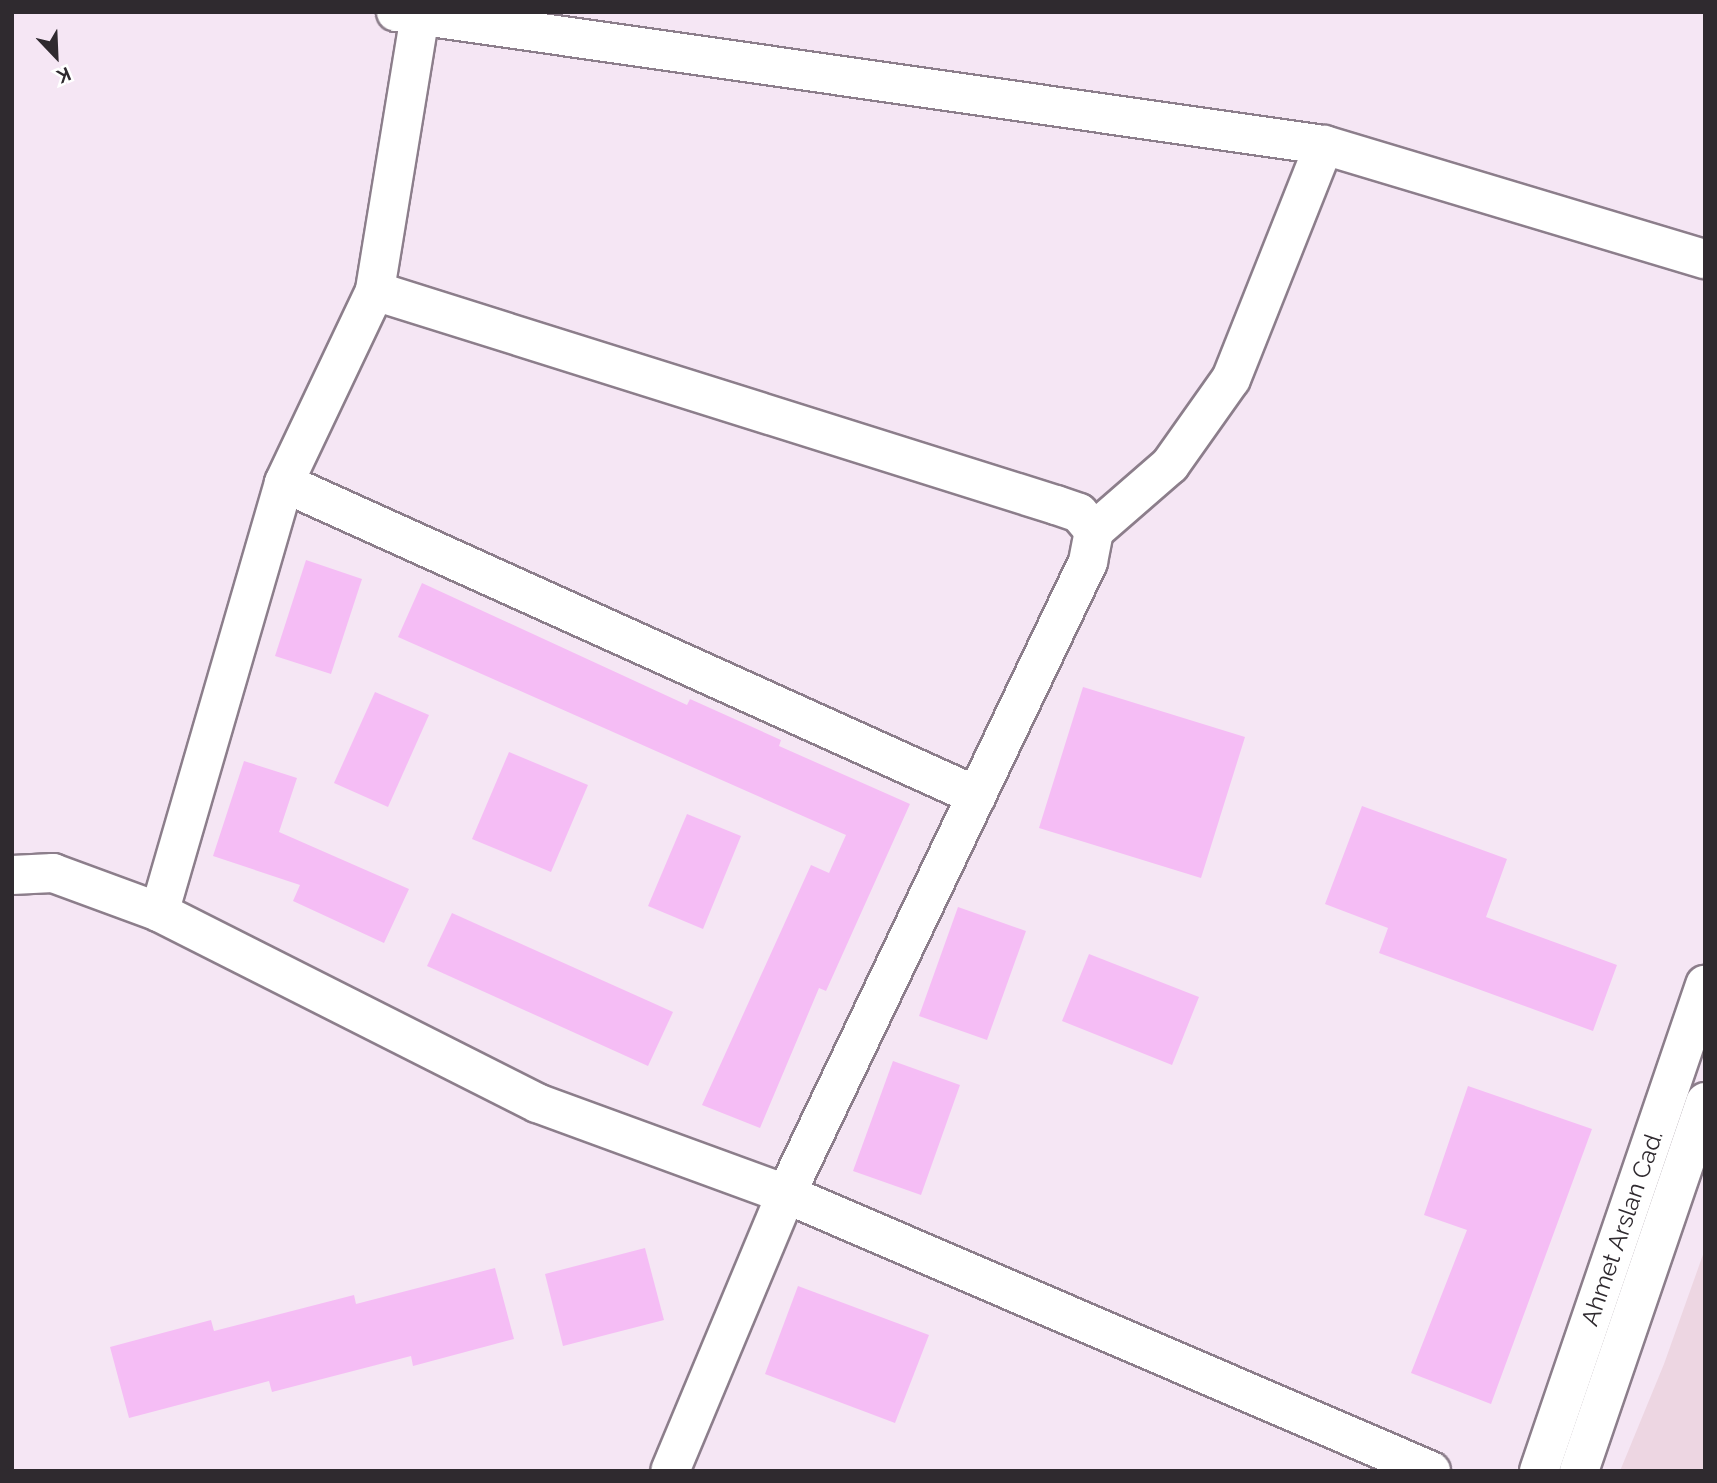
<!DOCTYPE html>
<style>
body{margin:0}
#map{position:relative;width:1717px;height:1483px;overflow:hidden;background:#f5e6f4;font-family:Raleway,sans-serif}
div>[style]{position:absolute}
.education>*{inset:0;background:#edd6e2}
.building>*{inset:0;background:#f5bdf5}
.roads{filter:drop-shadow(2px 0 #8c7e8b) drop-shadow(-2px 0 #8c7e8b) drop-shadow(0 2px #8c7e8b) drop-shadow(0 -2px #8c7e8b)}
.minor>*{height:38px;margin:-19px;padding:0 19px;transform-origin:19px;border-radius:19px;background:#fff}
span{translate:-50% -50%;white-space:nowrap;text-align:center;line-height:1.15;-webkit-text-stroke:7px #fff;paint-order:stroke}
.street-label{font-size:24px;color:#2f2a2f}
.frame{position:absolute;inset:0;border:14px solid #2f2a2f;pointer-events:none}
.north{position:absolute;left:21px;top:21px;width:70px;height:70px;-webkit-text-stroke:5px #fff;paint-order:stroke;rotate:157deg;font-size:19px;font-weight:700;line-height:28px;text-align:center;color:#2f2a2f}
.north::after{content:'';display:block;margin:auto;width:24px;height:32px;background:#2f2a2f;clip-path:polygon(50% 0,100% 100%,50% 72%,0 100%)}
</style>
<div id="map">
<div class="education">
<div style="clip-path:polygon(1705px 1249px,1705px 1471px,1620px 1471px,1664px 1364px)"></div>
</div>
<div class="building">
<div style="clip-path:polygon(306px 560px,362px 579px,331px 674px,275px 656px)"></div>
<div style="clip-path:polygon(422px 583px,687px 705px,690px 699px,781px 740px,779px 746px,910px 804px,826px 991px,819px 988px,760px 1128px,702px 1105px,811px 865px,829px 873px,846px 835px,398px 637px)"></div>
<div style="clip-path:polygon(1083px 687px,1245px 737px,1201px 878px,1039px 828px)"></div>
<div style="clip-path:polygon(375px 692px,429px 715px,388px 807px,334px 783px)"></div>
<div style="clip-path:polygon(509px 752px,588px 785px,551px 872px,472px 839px)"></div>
<div style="clip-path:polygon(244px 761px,297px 778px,279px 832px,409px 889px,384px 943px,293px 901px,300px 885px,213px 856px)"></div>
<div style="clip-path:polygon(1362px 806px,1507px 859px,1486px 917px,1617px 965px,1593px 1031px,1379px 953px,1388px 928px,1325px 904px)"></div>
<div style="clip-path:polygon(687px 814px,741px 836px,703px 929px,648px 906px)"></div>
<div style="clip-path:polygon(958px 907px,1026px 931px,987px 1040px,919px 1016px)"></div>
<div style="clip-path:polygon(452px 913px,673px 1012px,648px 1066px,427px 966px)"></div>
<div style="clip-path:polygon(1089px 954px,1199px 997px,1172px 1065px,1062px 1021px)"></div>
<div style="clip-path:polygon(893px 1061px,960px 1085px,921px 1195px,853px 1171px)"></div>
<div style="clip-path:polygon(1468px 1086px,1592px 1129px,1491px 1404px,1411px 1373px,1467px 1230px,1424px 1215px)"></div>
<div style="clip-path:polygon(645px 1248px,664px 1320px,563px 1346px,545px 1274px)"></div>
<div style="clip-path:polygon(495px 1268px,514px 1339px,413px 1366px,411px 1356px,272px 1392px,269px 1381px,129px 1418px,110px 1347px,211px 1320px,214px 1331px,354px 1295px,356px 1304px)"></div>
<div style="clip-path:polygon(798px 1286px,929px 1335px,895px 1423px,765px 1374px)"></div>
</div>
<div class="roads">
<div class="minor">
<div style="left:396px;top:12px;width:937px;rotate:8.16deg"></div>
<div style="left:1324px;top:145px;width:398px;rotate:16.7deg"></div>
<div style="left:420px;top:15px;width:280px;rotate:99.3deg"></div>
<div style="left:375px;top:291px;width:212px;rotate:115.4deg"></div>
<div style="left:284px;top:483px;width:447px;rotate:106.2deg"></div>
<div style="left:159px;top:912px;width:424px;rotate:26.8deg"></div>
<div style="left:537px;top:1103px;width:265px;rotate:20.1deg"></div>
<div style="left:786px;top:1194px;width:702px;rotate:23.24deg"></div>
<div style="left:375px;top:291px;width:714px;rotate:17.45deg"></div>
<div style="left:1056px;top:505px;width:24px;rotate:19deg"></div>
<div style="left:1079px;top:513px;width:23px;rotate:50deg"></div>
<div style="left:1094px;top:531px;width:32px;rotate:101deg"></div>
<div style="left:1088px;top:562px;width:700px;rotate:115.54deg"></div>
<div style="left:786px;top:1194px;width:300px;rotate:112.7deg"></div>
<div style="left:284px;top:483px;width:760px;rotate:24.31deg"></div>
<div style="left:1094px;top:531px;width:101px;rotate:-41deg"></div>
<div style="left:1170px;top:465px;width:105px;rotate:-54.7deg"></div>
<div style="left:1231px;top:379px;width:252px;rotate:-68.3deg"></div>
<div style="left:12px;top:875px;width:41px;rotate:-2.8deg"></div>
<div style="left:53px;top:873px;width:113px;rotate:20.2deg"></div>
<div style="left:1539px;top:1471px;width:514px;rotate:-71.14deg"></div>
<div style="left:1579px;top:1471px;width:390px;rotate:-71.1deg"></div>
</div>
</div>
<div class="street-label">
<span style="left:1622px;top:1228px;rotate:-71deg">Ahmet Arslan Cad.</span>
</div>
<div class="frame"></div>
<div class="north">K</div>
</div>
